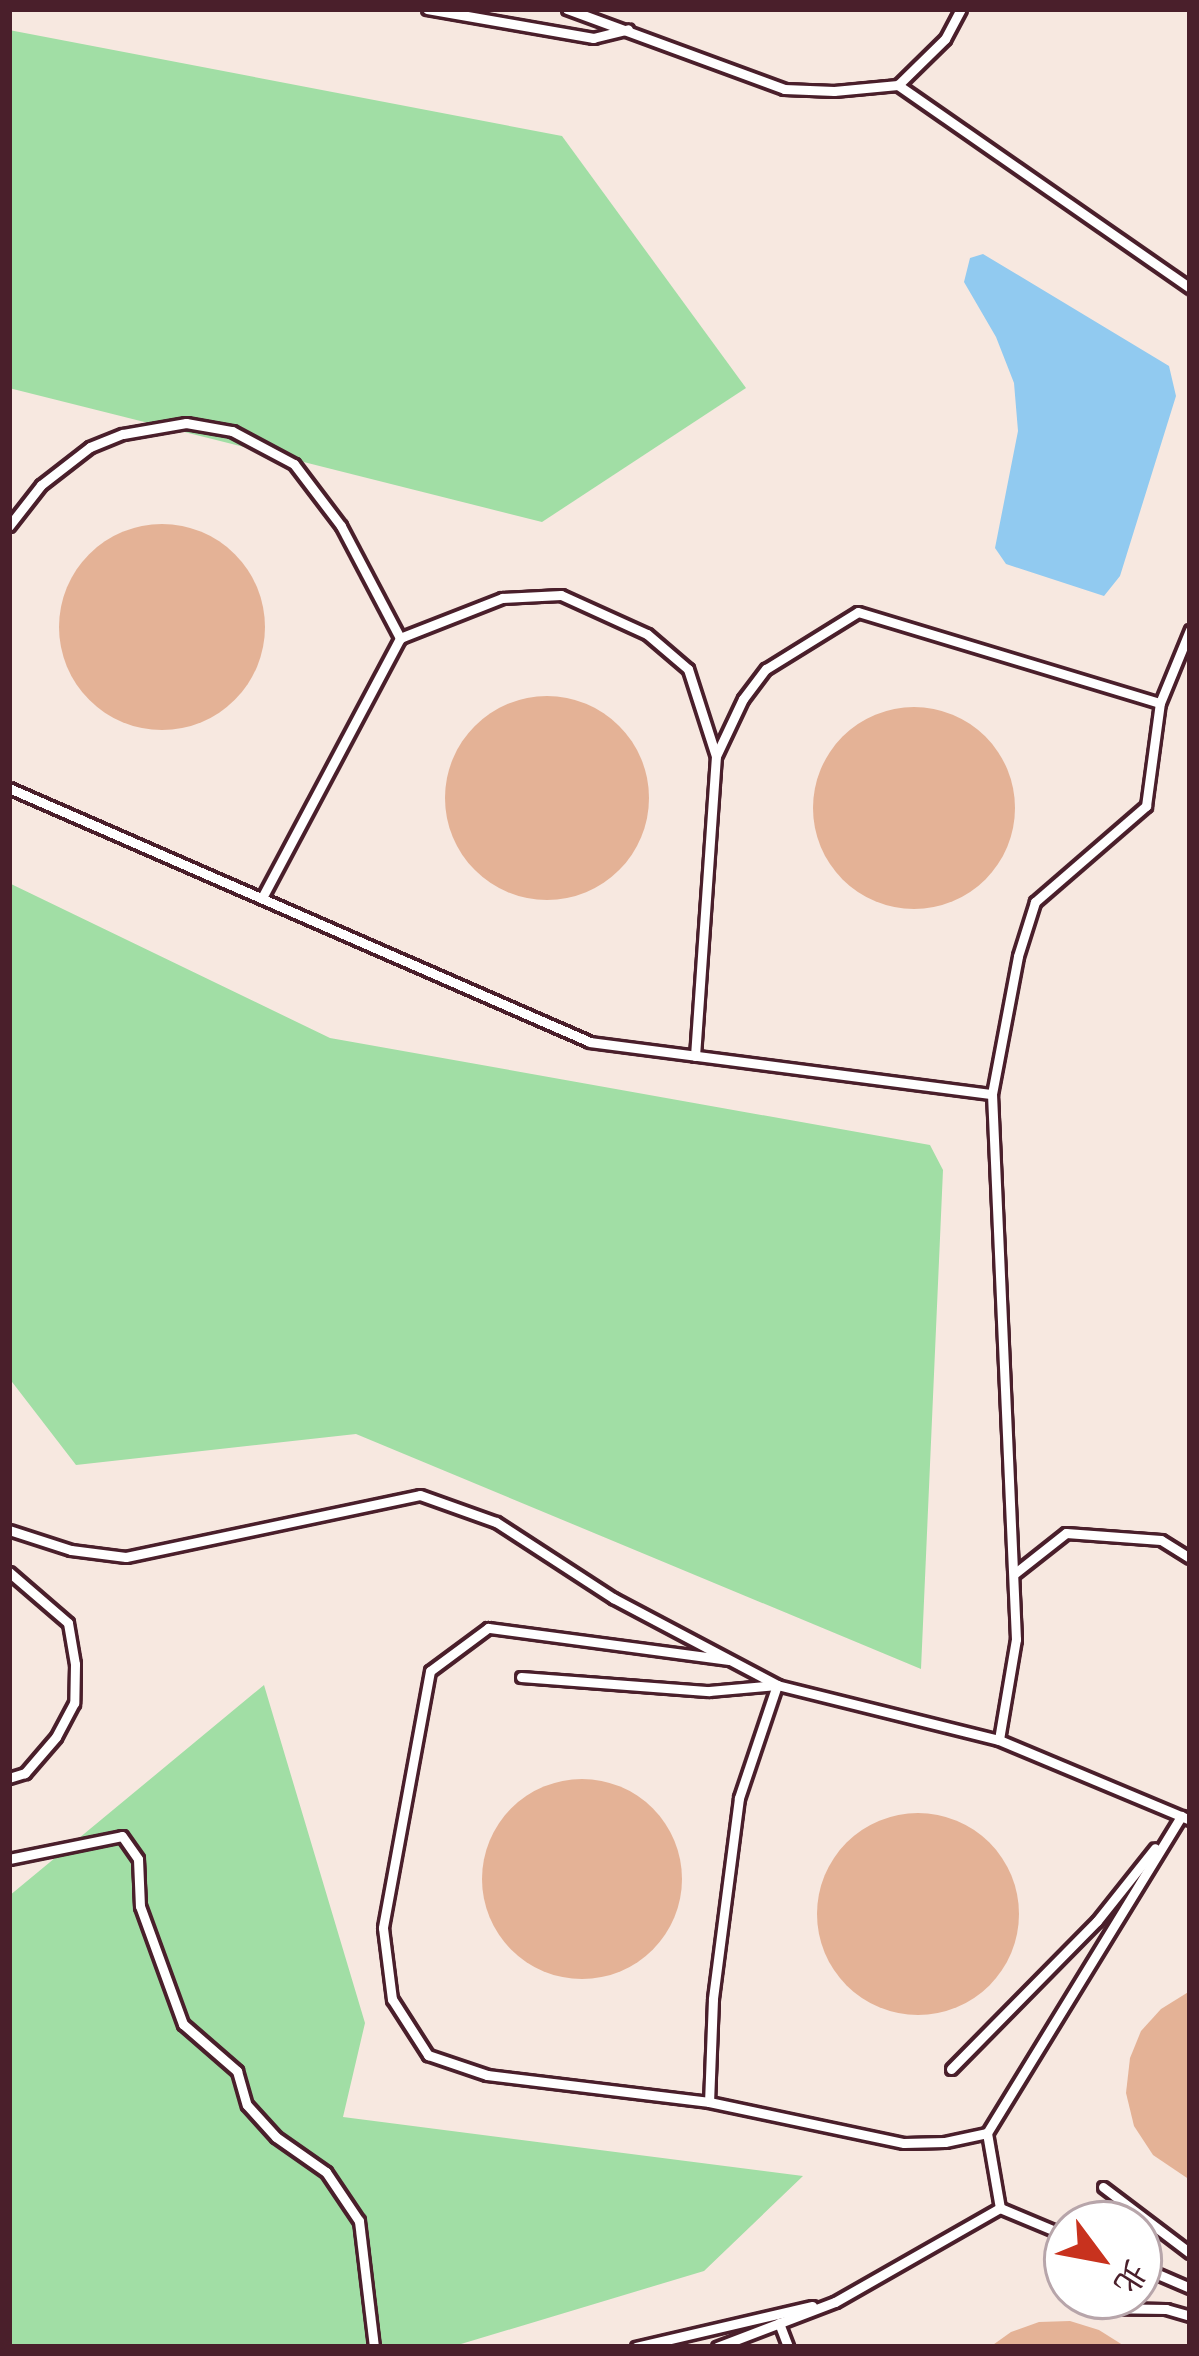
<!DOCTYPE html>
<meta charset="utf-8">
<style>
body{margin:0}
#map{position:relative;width:1199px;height:2356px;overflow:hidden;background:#fff;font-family:Itim,"LXGW WenKai TC",sans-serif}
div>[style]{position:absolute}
.built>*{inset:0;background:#f7e8e0}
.green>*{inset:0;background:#a1dea5}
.water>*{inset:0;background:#91caf0}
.building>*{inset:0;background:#e4b296}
.round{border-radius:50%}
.roads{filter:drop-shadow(3px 0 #4a1f2b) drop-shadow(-3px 0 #4a1f2b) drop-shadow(0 3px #4a1f2b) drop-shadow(0 -3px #4a1f2b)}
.service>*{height:9px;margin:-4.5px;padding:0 4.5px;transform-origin:4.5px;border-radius:4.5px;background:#fff}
span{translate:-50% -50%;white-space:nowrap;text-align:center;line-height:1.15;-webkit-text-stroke:10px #fff;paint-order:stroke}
.frame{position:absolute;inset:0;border:12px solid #4a1f2b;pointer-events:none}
.north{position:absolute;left:1043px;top:2200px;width:120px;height:120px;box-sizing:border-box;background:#fff;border:3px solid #b7a5aa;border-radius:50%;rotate:122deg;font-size:33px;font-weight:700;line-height:48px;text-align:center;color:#4a1f2b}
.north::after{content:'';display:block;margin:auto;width:42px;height:54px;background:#c8321e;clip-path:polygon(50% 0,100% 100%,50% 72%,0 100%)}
</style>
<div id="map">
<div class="built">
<div style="clip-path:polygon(evenodd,9px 9px,1190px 9px,1190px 2347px,86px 2347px,9px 2254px,9px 9px,1067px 2224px,1139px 2224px,1139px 2296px,1067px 2296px,1067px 2224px)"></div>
</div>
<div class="green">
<div style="clip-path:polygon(9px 30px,562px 136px,746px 388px,542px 522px,9px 388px)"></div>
<div style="clip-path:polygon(9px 883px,330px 1038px,930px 1145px,943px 1170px,921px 1669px,356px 1434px,76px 1465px,9px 1378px)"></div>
<div style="clip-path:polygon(264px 1685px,365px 2023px,343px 2117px,803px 2176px,704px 2271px,451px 2347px,9px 2347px,9px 1896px)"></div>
</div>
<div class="water">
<div style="clip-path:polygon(983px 254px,1169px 366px,1176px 396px,1120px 576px,1104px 596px,1006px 564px,995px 548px,1018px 431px,1014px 383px,996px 337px,964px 282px,970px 258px)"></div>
</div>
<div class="building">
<div class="round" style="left:59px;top:524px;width:206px;height:206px"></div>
<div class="round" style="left:445px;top:696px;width:204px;height:204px"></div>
<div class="round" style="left:813px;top:707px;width:202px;height:202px"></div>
<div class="round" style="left:482px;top:1779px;width:200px;height:200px"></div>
<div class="round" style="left:817px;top:1813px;width:202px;height:202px"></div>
<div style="clip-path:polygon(1190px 1991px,1190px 2180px,1153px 2155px,1134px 2126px,1126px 2093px,1130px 2058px,1141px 2031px,1161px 2009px)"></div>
<div style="clip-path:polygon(1070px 2321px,1099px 2330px,1126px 2347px,990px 2347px,1011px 2332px,1039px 2322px)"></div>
</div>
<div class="roads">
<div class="service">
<div style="left:427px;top:9px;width:169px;rotate:9.9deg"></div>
<div style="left:593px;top:38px;width:36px;rotate:-14deg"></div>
<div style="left:567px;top:9px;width:231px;rotate:20.2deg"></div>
<div style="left:784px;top:89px;width:50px;rotate:2.3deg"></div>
<div style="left:834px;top:91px;width:64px;rotate:-5.4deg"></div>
<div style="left:898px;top:85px;width:356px;rotate:34.8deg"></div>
<div style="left:898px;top:85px;width:66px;rotate:-44.4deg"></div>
<div style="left:945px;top:39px;width:34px;rotate:-62deg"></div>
<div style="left:9px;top:526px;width:52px;rotate:-52deg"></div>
<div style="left:41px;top:485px;width:62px;rotate:-37.8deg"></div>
<div style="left:90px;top:447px;width:35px;rotate:-22deg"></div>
<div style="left:123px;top:434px;width:64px;rotate:-9.9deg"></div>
<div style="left:186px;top:423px;width:47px;rotate:9.9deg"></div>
<div style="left:232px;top:431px;width:70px;rotate:28deg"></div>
<div style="left:294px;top:464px;width:78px;rotate:52.8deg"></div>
<div style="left:341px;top:526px;width:127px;rotate:62.2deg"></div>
<div style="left:9px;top:788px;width:634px;rotate:23.61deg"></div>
<div style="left:590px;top:1042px;width:405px;rotate:7.4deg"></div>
<div style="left:992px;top:1094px;width:140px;rotate:-79.3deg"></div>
<div style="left:1018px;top:956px;width:57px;rotate:-72.5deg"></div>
<div style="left:1035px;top:902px;width:147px;rotate:-40.9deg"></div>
<div style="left:1146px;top:806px;width:104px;rotate:-82.3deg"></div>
<div style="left:1160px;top:703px;width:79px;rotate:-67.7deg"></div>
<div style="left:263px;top:896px;width:292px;rotate:-62deg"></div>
<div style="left:400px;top:638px;width:110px;rotate:-21.4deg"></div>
<div style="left:502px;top:598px;width:59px;rotate:-2.9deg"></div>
<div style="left:561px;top:595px;width:94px;rotate:24.4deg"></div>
<div style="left:647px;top:634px;width:54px;rotate:40.5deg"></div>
<div style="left:688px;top:669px;width:91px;rotate:72.2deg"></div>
<div style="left:695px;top:1056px;width:301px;rotate:-86deg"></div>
<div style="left:716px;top:756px;width:63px;rotate:-64.7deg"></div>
<div style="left:743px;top:699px;width:38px;rotate:-53deg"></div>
<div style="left:766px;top:669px;width:108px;rotate:-31.8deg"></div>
<div style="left:858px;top:612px;width:315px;rotate:16.8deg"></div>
<div style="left:992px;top:1094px;width:546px;rotate:87.48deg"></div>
<div style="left:1016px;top:1639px;width:102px;rotate:99.6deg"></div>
<div style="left:9px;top:1530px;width:65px;rotate:17.9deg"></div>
<div style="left:71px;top:1550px;width:55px;rotate:7.3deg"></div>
<div style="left:126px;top:1557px;width:300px;rotate:-11.9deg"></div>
<div style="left:420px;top:1495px;width:81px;rotate:19.6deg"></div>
<div style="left:496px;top:1522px;width:140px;rotate:33deg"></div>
<div style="left:613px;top:1598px;width:186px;rotate:27.9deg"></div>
<div style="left:777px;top:1685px;width:229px;rotate:13.9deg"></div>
<div style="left:999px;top:1740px;width:207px;rotate:22.7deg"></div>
<div style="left:9px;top:1572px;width:78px;rotate:40.8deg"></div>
<div style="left:68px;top:1623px;width:42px;rotate:80.3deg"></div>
<div style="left:75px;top:1664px;width:39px;rotate:91deg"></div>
<div style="left:74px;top:1703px;width:38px;rotate:118deg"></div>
<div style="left:56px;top:1737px;width:48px;rotate:130.7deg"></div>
<div style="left:25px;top:1773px;width:17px;rotate:163deg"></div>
<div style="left:1014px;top:1574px;width:66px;rotate:-38.3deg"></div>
<div style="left:1066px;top:1533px;width:95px;rotate:4.2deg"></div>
<div style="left:1161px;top:1540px;width:34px;rotate:32deg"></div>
<div style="left:729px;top:1660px;width:243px;rotate:-172.4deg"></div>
<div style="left:488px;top:1628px;width:72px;rotate:143.4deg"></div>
<div style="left:430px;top:1671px;width:261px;rotate:100.4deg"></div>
<div style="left:383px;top:1928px;width:72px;rotate:82.8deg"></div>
<div style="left:392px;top:1999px;width:67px;rotate:57.3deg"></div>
<div style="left:428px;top:2055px;width:62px;rotate:18.7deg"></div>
<div style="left:487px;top:2075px;width:224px;rotate:6.9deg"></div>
<div style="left:709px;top:2102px;width:199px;rotate:11.9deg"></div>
<div style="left:904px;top:2143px;width:41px;rotate:-1.4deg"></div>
<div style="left:945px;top:2142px;width:43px;rotate:-12.1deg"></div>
<div style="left:987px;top:2133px;width:372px;rotate:-58.5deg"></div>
<div style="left:521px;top:1677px;width:189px;rotate:4.3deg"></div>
<div style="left:709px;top:1691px;width:68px;rotate:-5deg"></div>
<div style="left:777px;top:1685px;width:119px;rotate:108.6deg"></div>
<div style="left:739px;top:1798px;width:203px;rotate:97.4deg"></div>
<div style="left:713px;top:1999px;width:103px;rotate:92.2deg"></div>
<div style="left:9px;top:1859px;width:115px;rotate:-11.5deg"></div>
<div style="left:122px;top:1836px;width:28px;rotate:55deg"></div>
<div style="left:138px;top:1859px;width:47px;rotate:87.6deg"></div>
<div style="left:140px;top:1906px;width:126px;rotate:70deg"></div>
<div style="left:183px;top:2024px;width:72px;rotate:41deg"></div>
<div style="left:237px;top:2071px;width:35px;rotate:74deg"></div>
<div style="left:247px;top:2105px;width:43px;rotate:47.8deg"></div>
<div style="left:276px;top:2137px;width:61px;rotate:35deg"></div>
<div style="left:326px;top:2172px;width:59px;rotate:56deg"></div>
<div style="left:359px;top:2221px;width:127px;rotate:83.2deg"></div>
<div style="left:951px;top:2069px;width:208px;rotate:-45.4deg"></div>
<div style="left:1097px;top:1921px;width:93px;rotate:-51.5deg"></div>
<div style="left:987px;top:2133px;width:76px;rotate:80.2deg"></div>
<div style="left:1103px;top:2187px;width:109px;rotate:37.2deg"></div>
<div style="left:1139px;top:2266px;width:56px;rotate:23.3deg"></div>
<div style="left:1098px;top:2308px;width:68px;rotate:0.8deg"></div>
<div style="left:1166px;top:2309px;width:25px;rotate:16deg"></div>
<div style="left:779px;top:2323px;width:26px;rotate:69deg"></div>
<div style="left:636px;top:2347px;width:181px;rotate:-13.1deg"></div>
<div style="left:717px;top:2347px;width:126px;rotate:-20.9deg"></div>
<div style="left:835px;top:2302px;width:190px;rotate:-29.7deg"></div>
<div style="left:1000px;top:2208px;width:73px;rotate:22.7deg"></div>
</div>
</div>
<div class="frame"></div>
<div class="north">北</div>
</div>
